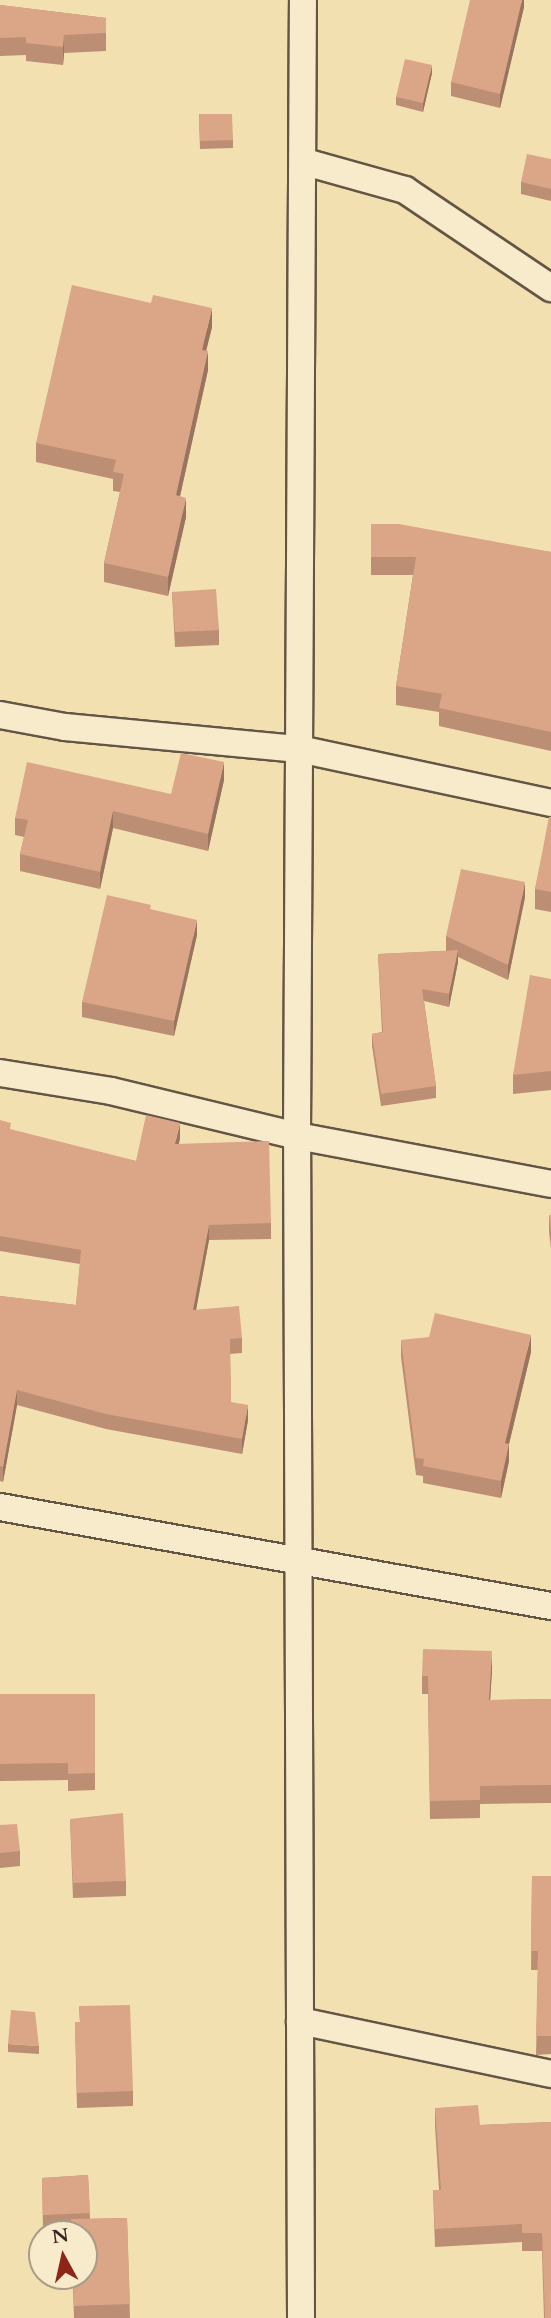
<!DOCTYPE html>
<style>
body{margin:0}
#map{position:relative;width:551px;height:2318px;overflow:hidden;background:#f2e0b1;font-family:Cardo,serif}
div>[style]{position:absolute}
.roads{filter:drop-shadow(2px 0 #645544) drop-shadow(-2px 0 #645544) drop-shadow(0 2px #645544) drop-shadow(0 -2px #645544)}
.minor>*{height:26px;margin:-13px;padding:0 13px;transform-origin:13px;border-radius:13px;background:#f7ebcc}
.wall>*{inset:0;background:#bc8e74}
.shaded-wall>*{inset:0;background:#99745e}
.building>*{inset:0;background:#dba587}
span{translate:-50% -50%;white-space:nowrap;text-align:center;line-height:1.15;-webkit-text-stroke:5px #f7ebcc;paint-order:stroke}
.north{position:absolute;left:28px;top:2220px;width:70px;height:70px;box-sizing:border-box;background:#f7ebcc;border:2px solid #a99d87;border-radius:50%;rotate:352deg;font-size:19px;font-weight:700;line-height:28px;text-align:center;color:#352720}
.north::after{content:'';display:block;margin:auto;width:24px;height:32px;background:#8f2418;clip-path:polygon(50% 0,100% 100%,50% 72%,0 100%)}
</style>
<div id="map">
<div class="roads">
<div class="minor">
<div style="left:305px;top:162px;width:104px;rotate:15.6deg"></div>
<div style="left:405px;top:190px;width:176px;rotate:33.9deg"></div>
<div style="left:0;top:715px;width:66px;rotate:10.5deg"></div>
<div style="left:65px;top:727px;width:235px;rotate:5.4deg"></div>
<div style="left:299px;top:749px;width:258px;rotate:12.1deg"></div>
<div style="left:0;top:1073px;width:112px;rotate:9.2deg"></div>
<div style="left:111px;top:1091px;width:191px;rotate:13.6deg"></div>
<div style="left:297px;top:1136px;width:258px;rotate:10.7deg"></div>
<div style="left:0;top:1507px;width:560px;rotate:10.19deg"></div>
<div style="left:300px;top:2021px;width:257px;rotate:11.9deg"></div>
<div style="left:301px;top:2318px;width:1182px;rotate:-90.19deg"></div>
<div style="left:297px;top:1136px;width:1136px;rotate:-89.7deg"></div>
</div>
</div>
<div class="wall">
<div style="clip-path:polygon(524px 0,524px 7px,500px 108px,451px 96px,451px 82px)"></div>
<div style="clip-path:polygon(0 5px,106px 18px,106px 51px,64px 53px,63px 65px,26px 61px,26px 55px,0 56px)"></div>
<div style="clip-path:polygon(432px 73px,423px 112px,396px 105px,396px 97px)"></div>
<div style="clip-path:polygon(199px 114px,233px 140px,233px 148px,200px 149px)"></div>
<div style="clip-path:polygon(551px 159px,551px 201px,521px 194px,521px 182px)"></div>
<div style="clip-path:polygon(212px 327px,206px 350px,208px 370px,180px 496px,186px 517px,168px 596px,104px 582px,104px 563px,120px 492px,113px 491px,113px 479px,36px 462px,36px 443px)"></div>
<div style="clip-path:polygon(371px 524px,551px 552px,551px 751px,439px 726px,439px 712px,396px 705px,396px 686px,413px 575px,371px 575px)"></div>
<div style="clip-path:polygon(172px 592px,219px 630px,219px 645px,175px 647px)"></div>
<div style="clip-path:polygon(224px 780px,208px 851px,113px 828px,100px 889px,20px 871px,20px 854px,24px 837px,15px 835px,15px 818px,171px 794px)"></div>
<div style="clip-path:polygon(551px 817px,551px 912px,535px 909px,535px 889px)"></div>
<div style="clip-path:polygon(525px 897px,508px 980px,458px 957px,458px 962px,449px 1007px,424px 1001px,436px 1086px,436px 1098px,381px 1106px,372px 1046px,372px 1034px,382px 1032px,378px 954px,446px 951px,446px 936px)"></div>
<div style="clip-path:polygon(197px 935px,174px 1036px,82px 1017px,82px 1002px)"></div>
<div style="clip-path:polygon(551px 979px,551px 1090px,513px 1094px,513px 1075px)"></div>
<div style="clip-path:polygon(0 1120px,11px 1130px,136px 1161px,180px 1138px,179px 1144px,271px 1223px,271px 1239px,209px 1240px,196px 1310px,242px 1338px,242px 1353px,230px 1354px,231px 1402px,248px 1420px,242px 1454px,106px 1429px,17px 1405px,3px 1482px,0 1481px,0 1296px,76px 1305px,80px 1264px,0 1251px)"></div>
<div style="clip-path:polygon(549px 1215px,551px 1216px,551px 1249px,549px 1232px)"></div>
<div style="clip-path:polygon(401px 1340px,531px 1352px,509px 1444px,509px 1461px,501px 1498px,423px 1483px,423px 1476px,416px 1475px,401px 1357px)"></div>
<div style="clip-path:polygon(492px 1670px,490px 1700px,551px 1699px,551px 1803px,480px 1804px,480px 1818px,430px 1819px,428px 1694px,422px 1694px,422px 1676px)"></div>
<div style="clip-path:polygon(0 1694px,95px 1694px,95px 1790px,68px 1791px,68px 1780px,0 1781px)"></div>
<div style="clip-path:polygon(70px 1819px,126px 1881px,126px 1896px,73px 1898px)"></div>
<div style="clip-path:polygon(0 1825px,20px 1851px,20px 1866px,0 1868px)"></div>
<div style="clip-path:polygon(551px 1865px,551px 2054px,536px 2055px,538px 1970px,531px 1970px,532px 1876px,551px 1876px)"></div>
<div style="clip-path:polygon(79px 2006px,133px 2091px,133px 2106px,77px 2108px,75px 2022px,80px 2022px)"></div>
<div style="clip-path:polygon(8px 2044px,39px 2046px,39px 2054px,8px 2052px)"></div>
<div style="clip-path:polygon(435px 2108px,480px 2125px,551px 2122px,551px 2318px,544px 2318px,542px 2251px,522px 2251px,522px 2242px,435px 2247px,433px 2190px,439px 2190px,435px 2126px)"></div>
<div style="clip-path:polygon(88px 2175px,90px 2219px,127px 2218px,130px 2318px,74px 2318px,71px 2229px,43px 2230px,42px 2178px)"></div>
</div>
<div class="shaded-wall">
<div style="clip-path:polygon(522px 0,524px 0,524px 7px,500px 108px,500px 94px)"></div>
<div style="clip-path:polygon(64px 35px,64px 53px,63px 65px,63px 47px)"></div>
<div style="clip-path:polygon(432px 65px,432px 73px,423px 112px,423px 103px)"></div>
<div style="clip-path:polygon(212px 308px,212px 327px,202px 368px,202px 350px)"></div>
<div style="clip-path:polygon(208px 351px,208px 370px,176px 514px,176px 495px)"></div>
<div style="clip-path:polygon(186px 498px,186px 517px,168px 596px,168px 577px)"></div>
<div style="clip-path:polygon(224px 762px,224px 780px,208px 851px,208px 834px)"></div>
<div style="clip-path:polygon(113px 811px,113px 828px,100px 889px,100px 872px)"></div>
<div style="clip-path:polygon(525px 882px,525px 897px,508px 980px,508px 965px)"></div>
<div style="clip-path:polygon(197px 920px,197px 935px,174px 1036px,174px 1021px)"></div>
<div style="clip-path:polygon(458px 950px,458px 962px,449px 1007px,449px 994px)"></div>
<div style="clip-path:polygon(180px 1123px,180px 1138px,175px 1159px,175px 1144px)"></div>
<div style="clip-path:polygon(209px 1225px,209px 1240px,193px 1326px,193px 1310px)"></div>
<div style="clip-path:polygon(531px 1335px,531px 1352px,509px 1444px,509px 1461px,501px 1498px,501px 1481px,505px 1443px)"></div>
<div style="clip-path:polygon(17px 1390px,17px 1405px,3px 1482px,3px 1467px)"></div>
<div style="clip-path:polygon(248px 1405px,248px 1420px,242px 1454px,242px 1439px)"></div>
<div style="clip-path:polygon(492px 1651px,492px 1670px,489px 1718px,489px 1700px)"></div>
</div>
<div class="building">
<div style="clip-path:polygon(470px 0,522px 0,500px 94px,451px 82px)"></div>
<div style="clip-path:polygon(0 5px,106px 18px,106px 33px,64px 35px,63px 47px,26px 43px,26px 37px,0 38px)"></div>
<div style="clip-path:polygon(405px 59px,432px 65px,423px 103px,396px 97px)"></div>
<div style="clip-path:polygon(199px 114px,232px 114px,233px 140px,200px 141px)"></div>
<div style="clip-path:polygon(527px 154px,551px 159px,551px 189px,521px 182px)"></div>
<div style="clip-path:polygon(72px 285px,151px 303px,153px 295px,212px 308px,202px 350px,208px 351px,176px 495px,186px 498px,168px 577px,104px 563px,124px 474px,113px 472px,116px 460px,36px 443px)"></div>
<div style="clip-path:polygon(371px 524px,399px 524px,551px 552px,551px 732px,439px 708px,442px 694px,396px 686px,416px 557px,371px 557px)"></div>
<div style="clip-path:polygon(216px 589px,219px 630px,175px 632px,172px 592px)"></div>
<div style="clip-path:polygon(181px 753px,224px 762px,208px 834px,113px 811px,100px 872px,20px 854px,28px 820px,15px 818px,27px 762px,171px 794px)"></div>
<div style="clip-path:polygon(549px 817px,551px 817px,551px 892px,535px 889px)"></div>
<div style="clip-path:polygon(461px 869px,525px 882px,508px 965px,446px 936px)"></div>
<div style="clip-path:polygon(107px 895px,151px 905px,150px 909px,197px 920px,174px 1021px,82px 1002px)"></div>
<div style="clip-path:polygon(458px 950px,449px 994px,422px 989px,436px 1086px,381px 1094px,372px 1034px,383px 1032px,378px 954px)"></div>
<div style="clip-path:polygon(530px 975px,551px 979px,551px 1071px,513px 1075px)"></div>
<div style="clip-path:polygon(146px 1115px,180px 1123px,175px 1144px,269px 1141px,271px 1223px,209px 1225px,193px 1310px,239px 1306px,242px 1338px,230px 1339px,231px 1402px,248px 1405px,242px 1439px,106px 1414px,17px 1390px,3px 1467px,0 1466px,0 1296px,76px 1305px,81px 1250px,0 1236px,0 1120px,11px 1123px,10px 1129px,136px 1161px)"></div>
<div style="clip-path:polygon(549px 1215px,551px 1216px,551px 1233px)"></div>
<div style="clip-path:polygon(435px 1313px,531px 1335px,505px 1443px,509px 1444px,501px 1481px,423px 1466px,424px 1459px,416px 1458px,401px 1340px,429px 1337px)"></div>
<div style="clip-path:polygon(423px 1649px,492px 1651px,489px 1700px,551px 1699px,551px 1785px,480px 1786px,480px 1800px,430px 1801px,428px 1676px,422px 1676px)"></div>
<div style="clip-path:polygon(0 1694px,95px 1694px,95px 1773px,68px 1774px,68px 1763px,0 1764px)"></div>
<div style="clip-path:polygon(123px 1813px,126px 1881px,73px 1883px,70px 1819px)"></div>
<div style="clip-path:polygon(17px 1824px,20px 1851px,0 1853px,0 1825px)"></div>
<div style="clip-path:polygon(551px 1865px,551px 2036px,536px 2036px,538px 1951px,531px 1951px,532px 1876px,551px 1876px)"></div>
<div style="clip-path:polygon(130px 2005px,133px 2091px,77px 2093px,75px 2022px,80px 2022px,79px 2006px)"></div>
<div style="clip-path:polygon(11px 2010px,35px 2012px,39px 2046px,8px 2044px)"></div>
<div style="clip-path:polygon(478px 2105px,480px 2125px,551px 2122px,551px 2318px,545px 2318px,542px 2233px,522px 2233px,522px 2224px,435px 2229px,433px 2190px,441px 2190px,435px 2108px)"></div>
<div style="clip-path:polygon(88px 2175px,90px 2213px,43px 2215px,42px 2178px)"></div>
<div style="clip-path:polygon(127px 2218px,130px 2304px,74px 2306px,73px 2276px,84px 2276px,84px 2234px,72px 2234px,71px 2219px)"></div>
</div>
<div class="north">N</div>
</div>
